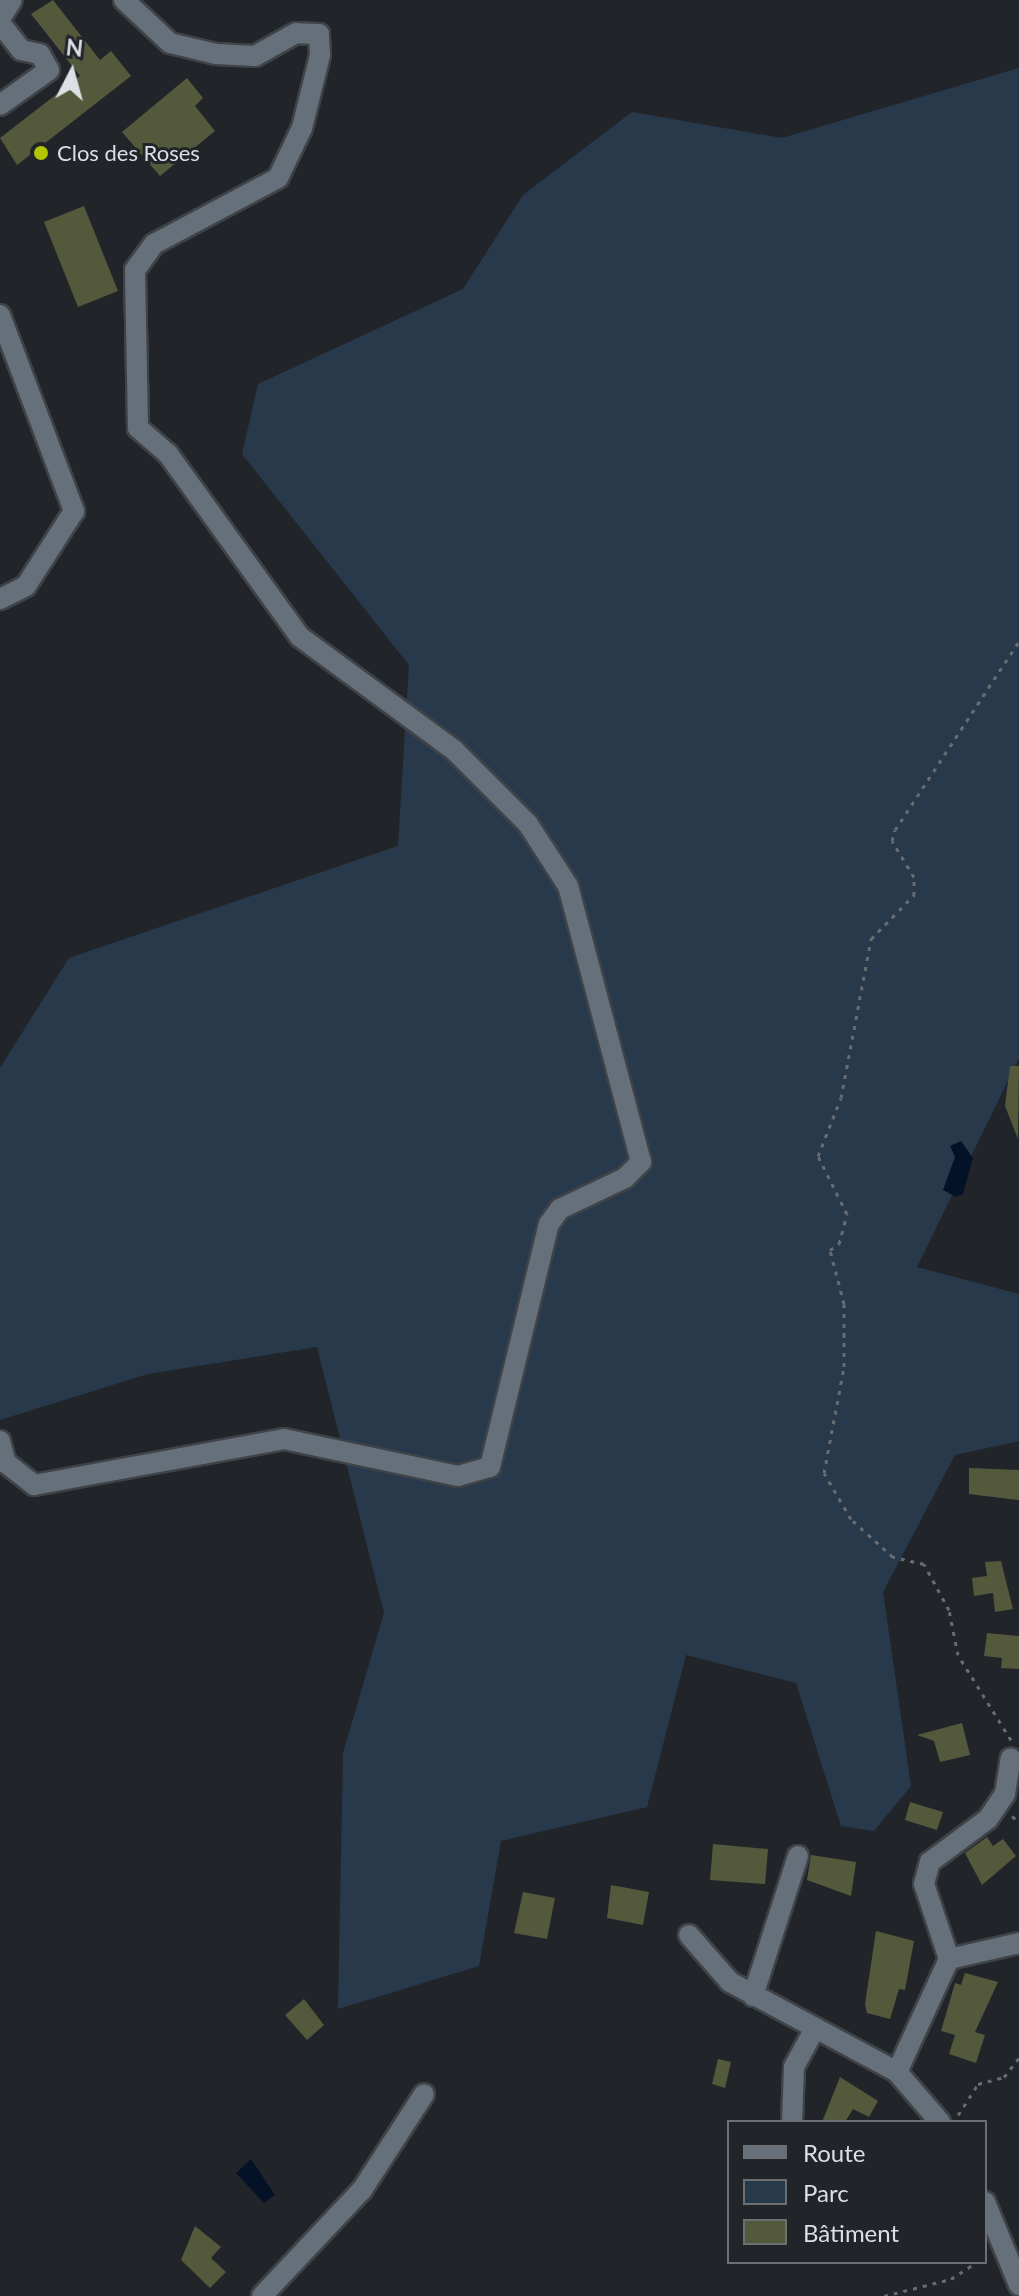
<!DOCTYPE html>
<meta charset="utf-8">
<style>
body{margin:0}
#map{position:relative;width:1019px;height:2296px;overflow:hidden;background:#21252a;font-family:Lato,sans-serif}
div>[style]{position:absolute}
.green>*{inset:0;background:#28394c}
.water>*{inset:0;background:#031226}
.building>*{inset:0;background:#54593b}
.path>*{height:3px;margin-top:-1.5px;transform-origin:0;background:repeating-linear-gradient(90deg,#686c71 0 4px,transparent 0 10px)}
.roads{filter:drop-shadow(2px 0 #3f4348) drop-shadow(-2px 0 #3f4348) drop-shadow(0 2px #3f4348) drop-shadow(0 -2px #3f4348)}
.minor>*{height:20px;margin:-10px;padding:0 10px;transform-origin:10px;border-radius:10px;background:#66707b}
.dots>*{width:22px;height:22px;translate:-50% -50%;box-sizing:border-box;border:4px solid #21252a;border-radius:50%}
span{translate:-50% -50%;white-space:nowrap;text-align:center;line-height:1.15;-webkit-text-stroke:6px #21252a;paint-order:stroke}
.poi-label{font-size:22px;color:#dcdfe3}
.left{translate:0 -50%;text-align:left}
.legend{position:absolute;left:727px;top:2120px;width:260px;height:144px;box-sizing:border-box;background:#21252a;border:2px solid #6c6f74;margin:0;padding:10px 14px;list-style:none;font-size:24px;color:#dcdfe3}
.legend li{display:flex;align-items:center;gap:16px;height:40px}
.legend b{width:40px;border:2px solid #6c6f74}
.north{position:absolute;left:32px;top:32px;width:80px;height:80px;-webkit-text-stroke:6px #21252a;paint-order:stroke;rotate:6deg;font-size:22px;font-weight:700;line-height:32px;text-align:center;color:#dcdfe3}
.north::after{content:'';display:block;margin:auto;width:28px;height:36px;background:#dcdfe3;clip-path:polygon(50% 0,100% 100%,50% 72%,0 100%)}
</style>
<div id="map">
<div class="green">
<div style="clip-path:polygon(1019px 68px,1019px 1058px,917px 1267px,1019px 1294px,1019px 1441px,955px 1455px,883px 1592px,911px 1786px,874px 1831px,841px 1826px,796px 1683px,686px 1655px,647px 1807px,501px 1841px,479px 1966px,338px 2009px,343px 1753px,384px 1613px,317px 1347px,148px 1374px,0 1420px,0 1068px,69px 958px,398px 846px,409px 665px,242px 454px,258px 384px,463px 289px,523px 195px,632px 112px,782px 138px)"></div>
</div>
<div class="water">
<div style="clip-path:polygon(961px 1141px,973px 1158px,963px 1194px,956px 1197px,943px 1190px,955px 1157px,950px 1146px)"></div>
<div style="clip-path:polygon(251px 2159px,275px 2195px,264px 2203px,236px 2173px)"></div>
</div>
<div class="building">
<div style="clip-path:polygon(53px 0,100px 60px,111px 51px,131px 76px,17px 165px,0 138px,80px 76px,31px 14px)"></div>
<div style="clip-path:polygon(187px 78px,203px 98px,195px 106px,215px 131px,160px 176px,122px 132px)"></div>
<div style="clip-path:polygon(84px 206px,118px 291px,78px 307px,44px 222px)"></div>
<div style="clip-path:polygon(1010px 1066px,1019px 1066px,1018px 1139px,1005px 1106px)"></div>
<div style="clip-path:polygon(969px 1468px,1019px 1470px,1019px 1500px,969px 1494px)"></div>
<div style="clip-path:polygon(1001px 1561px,1013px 1609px,995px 1612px,993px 1593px,974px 1596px,972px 1578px,987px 1576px,985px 1562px)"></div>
<div style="clip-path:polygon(987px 1633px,1019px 1636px,1019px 1669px,1001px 1668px,1002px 1658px,984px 1656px)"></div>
<div style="clip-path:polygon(962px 1723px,970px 1755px,940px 1762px,934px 1741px,917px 1735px)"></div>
<div style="clip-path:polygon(910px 1802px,943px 1812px,937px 1830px,905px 1820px)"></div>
<div style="clip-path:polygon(987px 1837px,993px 1846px,1003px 1839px,1016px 1856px,982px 1885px,965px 1853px)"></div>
<div style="clip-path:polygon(713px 1844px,768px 1849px,765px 1884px,710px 1880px)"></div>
<div style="clip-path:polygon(811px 1855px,856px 1862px,851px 1896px,807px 1880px)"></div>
<div style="clip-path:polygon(611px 1885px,649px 1892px,643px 1925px,607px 1918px)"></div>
<div style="clip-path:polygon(523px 1892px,555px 1898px,547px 1939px,514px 1933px)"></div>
<div style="clip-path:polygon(876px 1931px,914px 1941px,905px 1990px,899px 1989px,890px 2019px,867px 2013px,865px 2004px)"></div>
<div style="clip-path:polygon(965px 1973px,998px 1982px,975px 2032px,985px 2035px,976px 2063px,949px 2054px,955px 2035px,941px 2031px,955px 1983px,961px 1985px)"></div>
<div style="clip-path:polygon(304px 1999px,324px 2025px,307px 2040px,285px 2015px)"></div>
<div style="clip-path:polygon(718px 2059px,731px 2062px,725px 2088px,712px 2084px)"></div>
<div style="clip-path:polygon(840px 2077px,878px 2101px,869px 2117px,853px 2109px,845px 2122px,822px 2122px)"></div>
<div style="clip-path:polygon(195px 2226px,221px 2247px,211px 2258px,226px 2272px,210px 2288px,181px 2260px)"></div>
</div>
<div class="path">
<div style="left:1011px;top:1740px;width:100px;rotate:-121.9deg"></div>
<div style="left:958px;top:1655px;width:46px;rotate:-101.3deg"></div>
<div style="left:949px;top:1610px;width:52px;rotate:-118.5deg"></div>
<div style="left:924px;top:1564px;width:32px;rotate:-167deg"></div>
<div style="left:893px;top:1557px;width:57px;rotate:-137.9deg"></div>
<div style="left:851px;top:1519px;width:53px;rotate:-120.4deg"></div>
<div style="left:824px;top:1473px;width:108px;rotate:-79.3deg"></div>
<div style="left:844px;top:1367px;width:63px;rotate:-90deg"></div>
<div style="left:844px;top:1304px;width:56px;rotate:-104.5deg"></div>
<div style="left:830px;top:1250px;width:11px;rotate:-34deg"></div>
<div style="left:839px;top:1244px;width:31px;rotate:-75deg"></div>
<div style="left:847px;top:1214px;width:65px;rotate:-116.6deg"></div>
<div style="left:818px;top:1156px;width:62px;rotate:-68.4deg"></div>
<div style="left:841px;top:1098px;width:162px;rotate:-79.3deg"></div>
<div style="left:871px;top:939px;width:62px;rotate:-45.7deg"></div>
<div style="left:914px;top:895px;width:18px;rotate:-90deg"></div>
<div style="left:914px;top:877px;width:42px;rotate:-121.4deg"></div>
<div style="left:892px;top:841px;width:11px;rotate:-75deg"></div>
<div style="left:895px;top:830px;width:226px;rotate:-56.7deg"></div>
<div style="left:1012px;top:1816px;width:9px;rotate:41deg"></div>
<div style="left:958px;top:2115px;width:37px;rotate:-57deg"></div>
<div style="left:978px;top:2084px;width:27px;rotate:-15deg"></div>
<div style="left:1004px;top:2077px;width:24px;rotate:-52deg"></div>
<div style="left:884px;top:2296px;width:69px;rotate:-14.2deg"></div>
<div style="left:951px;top:2279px;width:31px;rotate:-33deg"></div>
</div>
<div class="roads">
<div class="minor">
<div style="left:0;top:19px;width:22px;rotate:-58deg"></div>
<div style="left:0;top:23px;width:34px;rotate:52deg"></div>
<div style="left:21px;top:50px;width:19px;rotate:12deg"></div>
<div style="left:40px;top:54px;width:18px;rotate:61deg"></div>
<div style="left:49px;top:70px;width:60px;rotate:144.5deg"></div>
<div style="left:0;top:315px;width:210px;rotate:69.3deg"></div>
<div style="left:74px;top:511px;width:89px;rotate:122.6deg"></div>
<div style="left:26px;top:586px;width:29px;rotate:153deg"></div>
<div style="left:0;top:1441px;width:23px;rotate:75deg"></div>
<div style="left:6px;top:1463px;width:36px;rotate:38deg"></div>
<div style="left:34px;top:1485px;width:254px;rotate:-10.4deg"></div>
<div style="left:284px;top:1439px;width:178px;rotate:12deg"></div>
<div style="left:458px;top:1476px;width:33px;rotate:-16deg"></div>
<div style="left:490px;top:1467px;width:250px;rotate:-76.4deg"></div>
<div style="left:549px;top:1224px;width:19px;rotate:-54deg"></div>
<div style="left:560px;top:1209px;width:72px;rotate:-25.5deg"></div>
<div style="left:625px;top:1178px;width:23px;rotate:-45deg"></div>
<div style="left:641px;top:1162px;width:285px;rotate:-104.8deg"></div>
<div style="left:568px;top:886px;width:74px;rotate:-122.8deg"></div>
<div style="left:528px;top:824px;width:105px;rotate:-135deg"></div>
<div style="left:454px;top:750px;width:191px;rotate:-143.7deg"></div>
<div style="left:300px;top:637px;width:226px;rotate:-125.8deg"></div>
<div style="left:168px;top:454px;width:40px;rotate:-139deg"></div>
<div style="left:138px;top:428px;width:158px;rotate:-91.1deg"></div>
<div style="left:135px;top:270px;width:32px;rotate:-54deg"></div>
<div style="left:154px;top:244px;width:140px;rotate:-28deg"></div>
<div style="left:278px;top:178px;width:55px;rotate:-64.4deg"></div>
<div style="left:302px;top:128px;width:75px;rotate:-76.1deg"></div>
<div style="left:320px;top:55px;width:21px;rotate:-93deg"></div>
<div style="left:319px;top:34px;width:23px;rotate:-178deg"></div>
<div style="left:296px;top:33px;width:47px;rotate:150.7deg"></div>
<div style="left:255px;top:56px;width:39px;rotate:-177deg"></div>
<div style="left:216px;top:54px;width:47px;rotate:-166.6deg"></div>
<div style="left:170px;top:43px;width:63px;rotate:-136.9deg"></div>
<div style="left:689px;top:1935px;width:62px;rotate:48.9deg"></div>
<div style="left:730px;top:1982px;width:190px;rotate:28.3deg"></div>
<div style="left:897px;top:2072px;width:66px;rotate:49.3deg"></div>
<div style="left:949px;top:1959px;width:72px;rotate:-12.9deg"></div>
<div style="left:753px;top:1996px;width:147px;rotate:-72.2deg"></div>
<div style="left:897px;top:2072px;width:124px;rotate:-65.3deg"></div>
<div style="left:949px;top:1959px;width:79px;rotate:-108.4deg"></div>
<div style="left:924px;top:1884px;width:23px;rotate:-75deg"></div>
<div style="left:930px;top:1862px;width:72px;rotate:-36.6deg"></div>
<div style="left:988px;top:1819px;width:30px;rotate:-56deg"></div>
<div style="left:1005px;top:1794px;width:36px;rotate:-81deg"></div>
<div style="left:792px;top:2122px;width:55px;rotate:-87.9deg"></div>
<div style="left:794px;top:2067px;width:42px;rotate:-61.6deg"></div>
<div style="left:985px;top:2202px;width:90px;rotate:67.7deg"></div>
<div style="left:262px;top:2296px;width:146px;rotate:-46.7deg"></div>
<div style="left:362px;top:2190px;width:114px;rotate:-57.1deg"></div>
</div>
</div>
<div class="dots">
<div style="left:41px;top:153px;background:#b1c500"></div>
</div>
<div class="poi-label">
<span class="left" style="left:57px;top:153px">Clos des Roses</span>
</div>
<ul class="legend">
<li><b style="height:10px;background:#66707b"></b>Route</li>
<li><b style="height:22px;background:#28394c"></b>Parc</li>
<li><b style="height:22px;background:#54593b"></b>Bâtiment</li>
</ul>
<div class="north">N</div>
</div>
